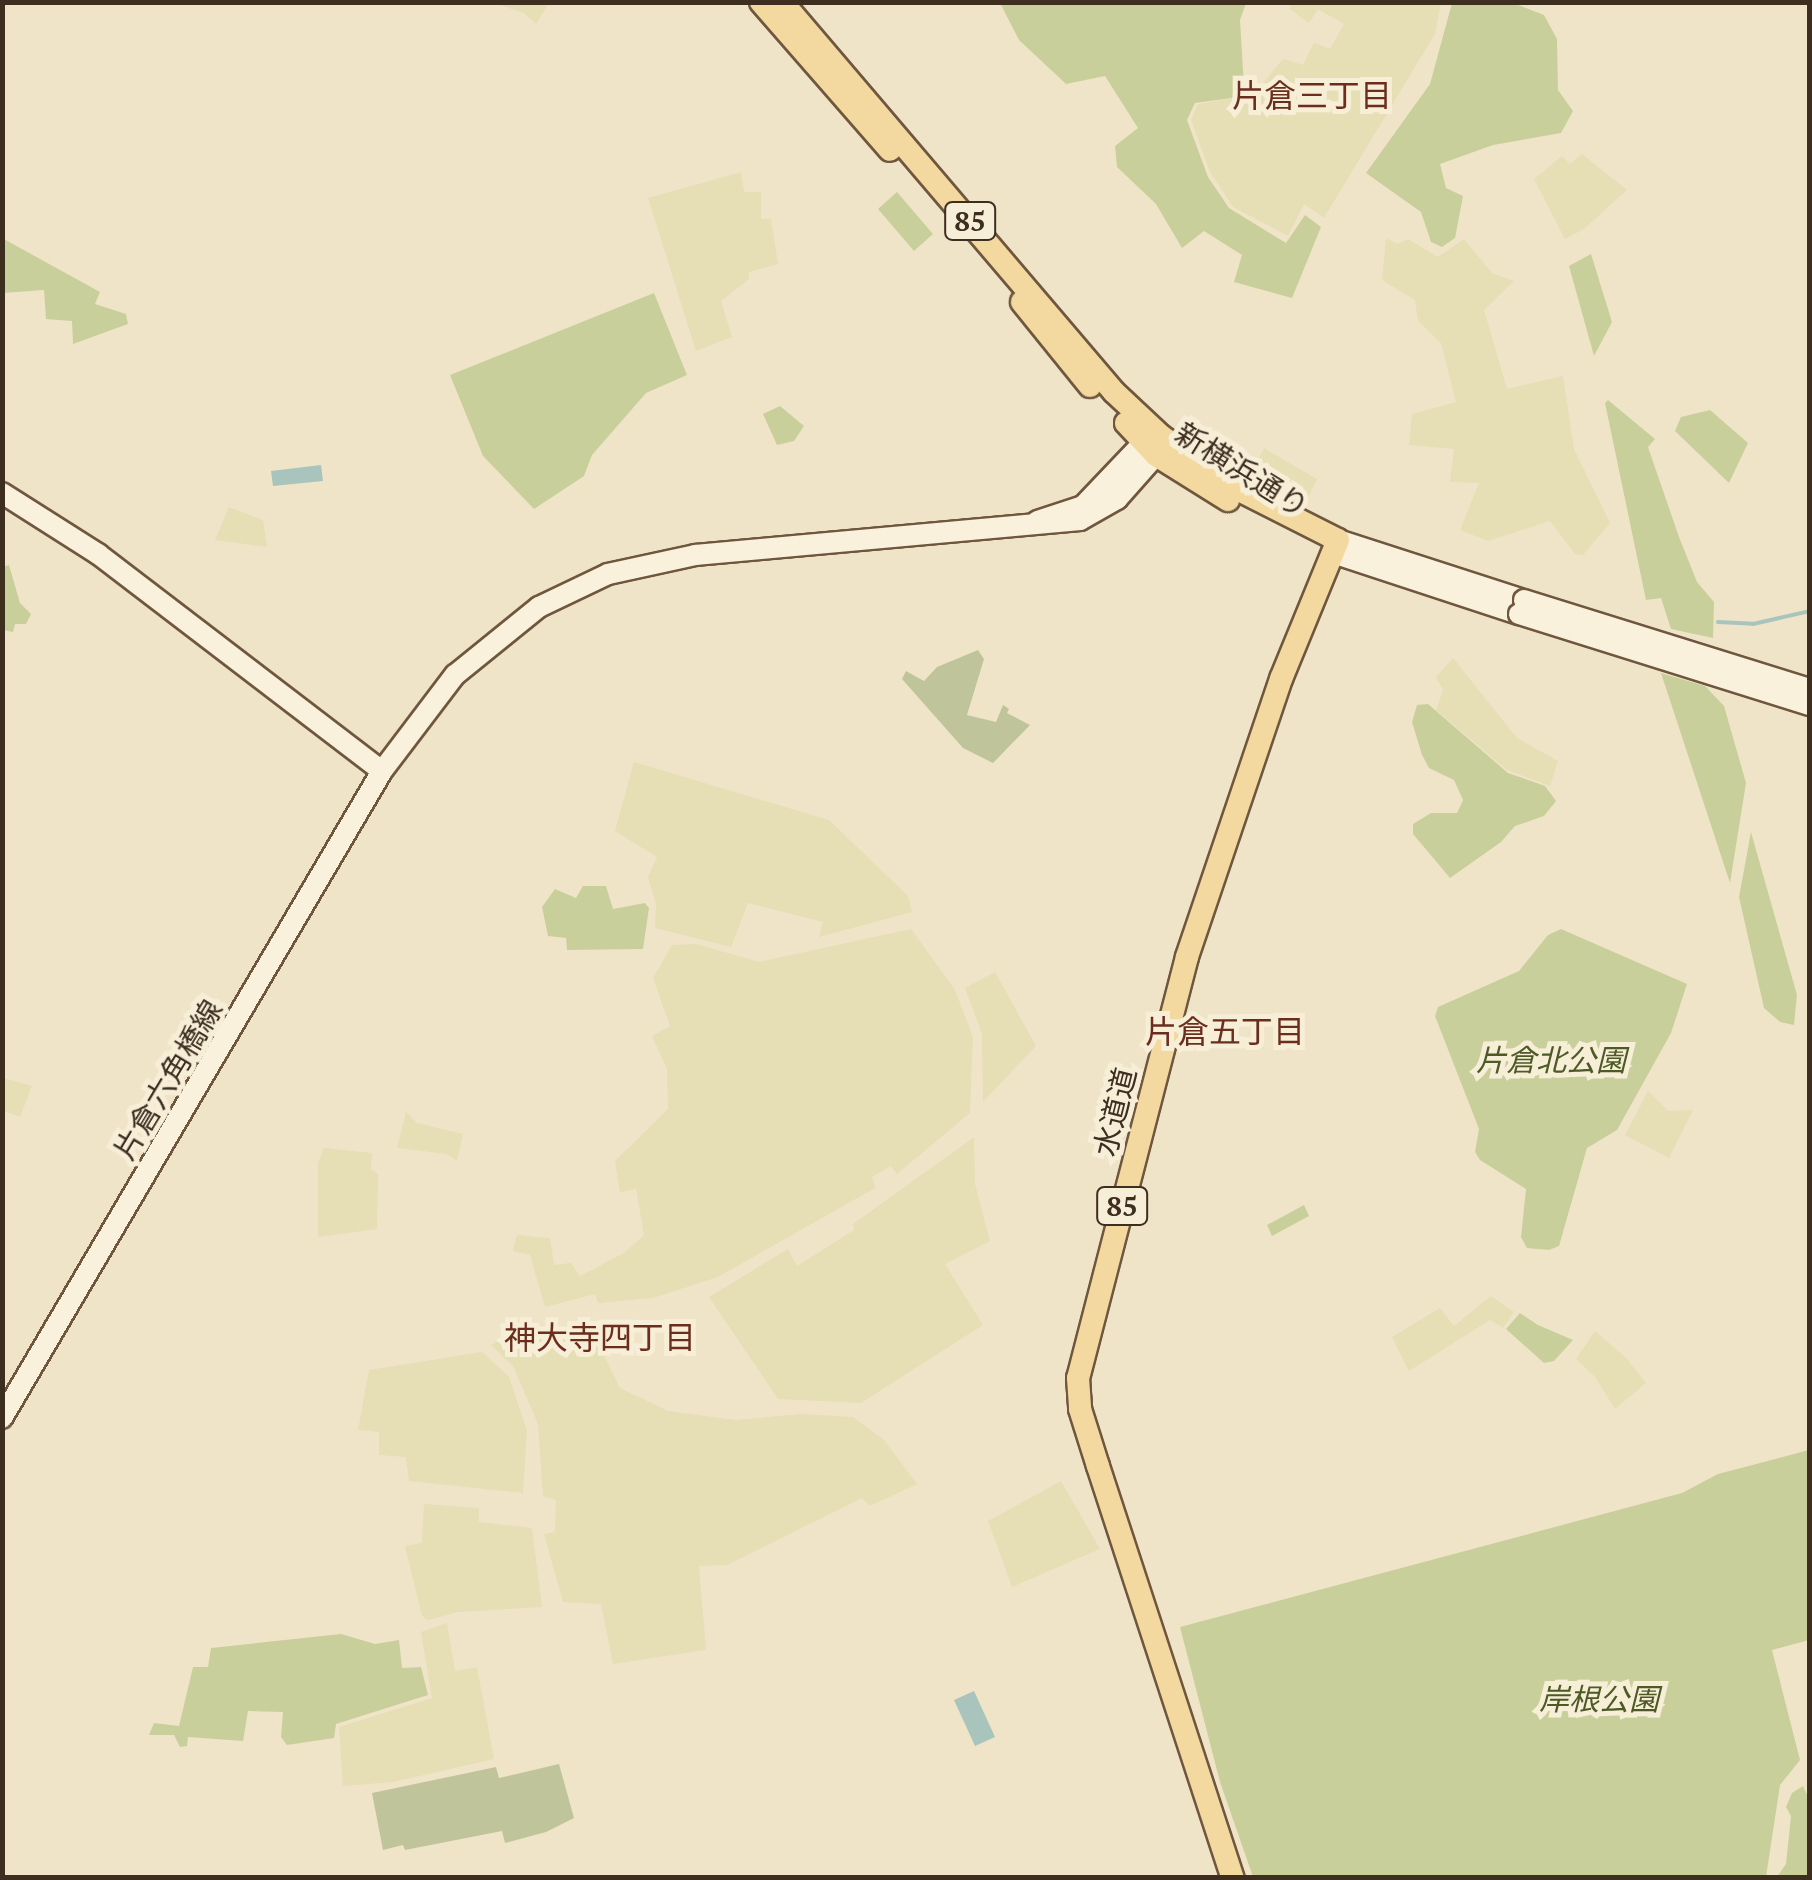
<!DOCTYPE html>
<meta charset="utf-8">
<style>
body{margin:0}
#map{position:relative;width:1812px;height:1880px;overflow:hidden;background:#f0e4c8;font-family:"PT Serif","Noto Sans JP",serif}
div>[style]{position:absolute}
.farmland>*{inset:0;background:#e6deb5}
.green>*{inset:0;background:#c9cf9b}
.cemetery>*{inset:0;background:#bfc49a}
.water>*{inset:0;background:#a9c4bc}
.stream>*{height:4px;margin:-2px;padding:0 2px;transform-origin:2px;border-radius:2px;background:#a9c4bc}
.roads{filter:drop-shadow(2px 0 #6f573f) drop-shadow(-2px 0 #6f573f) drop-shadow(0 2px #6f573f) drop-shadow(0 -2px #6f573f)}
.secondary>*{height:20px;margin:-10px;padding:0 10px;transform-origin:10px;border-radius:10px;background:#faf1dc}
.primary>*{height:22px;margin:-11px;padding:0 11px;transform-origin:11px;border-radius:11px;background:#f3d9a0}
.bridges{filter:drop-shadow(2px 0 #6f573f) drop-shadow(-2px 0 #6f573f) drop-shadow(0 2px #6f573f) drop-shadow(0 -2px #6f573f)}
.secondary-bridge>*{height:20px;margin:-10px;padding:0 10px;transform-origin:10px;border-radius:10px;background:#faf1dc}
span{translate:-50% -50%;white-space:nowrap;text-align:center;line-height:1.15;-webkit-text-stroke:10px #f7eed8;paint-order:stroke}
.shield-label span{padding:2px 8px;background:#f7eed8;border:2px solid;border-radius:8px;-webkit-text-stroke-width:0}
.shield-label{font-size:28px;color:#3d2e20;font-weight:700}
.street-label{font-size:30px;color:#3d2e20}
.park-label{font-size:30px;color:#4d5a26;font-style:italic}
.neighbourhood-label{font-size:32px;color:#6b2e1e}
.frame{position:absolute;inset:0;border:5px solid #3d2e20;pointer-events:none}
</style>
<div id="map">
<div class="farmland">
<div style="clip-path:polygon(494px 3px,549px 3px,536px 24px,524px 13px)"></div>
<div style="clip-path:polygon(1290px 3px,1441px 3px,1435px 34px,1324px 218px,1304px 204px,1288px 236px,1233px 207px,1210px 172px,1191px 120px,1198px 104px,1253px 95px,1283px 59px,1303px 65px,1314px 43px,1330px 49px,1344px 24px,1318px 9px,1309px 23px,1290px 9px)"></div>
<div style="clip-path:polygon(1582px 154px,1627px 190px,1584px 229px,1565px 239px,1534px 179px,1562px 156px,1570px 164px)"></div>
<div style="clip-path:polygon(741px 172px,744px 192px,761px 192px,761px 219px,771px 219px,778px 264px,749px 272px,749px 279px,721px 301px,732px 337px,696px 351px,648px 198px)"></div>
<div style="clip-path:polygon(1386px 238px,1397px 244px,1408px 239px,1438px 257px,1464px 239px,1492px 273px,1514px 281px,1484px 310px,1507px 389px,1563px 376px,1574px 449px,1610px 523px,1583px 555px,1575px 554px,1550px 521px,1488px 541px,1460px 530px,1479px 483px,1450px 482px,1454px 449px,1409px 445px,1412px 414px,1456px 402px,1441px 343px,1418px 321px,1415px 300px,1382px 280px)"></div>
<div style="clip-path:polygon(1264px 448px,1317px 479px,1305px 505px,1249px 478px)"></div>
<div style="clip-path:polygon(229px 507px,263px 520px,267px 547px,215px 540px)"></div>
<div style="clip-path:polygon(1453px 658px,1517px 738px,1558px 761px,1550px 786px,1507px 770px,1436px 710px,1443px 690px,1436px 677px)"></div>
<div style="clip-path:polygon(634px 762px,829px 820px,908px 896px,912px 912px,819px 937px,823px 922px,748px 903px,731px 947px,655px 928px,656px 904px,648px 877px,657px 857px,615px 831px)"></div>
<div style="clip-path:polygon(911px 929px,955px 990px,973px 1037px,970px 1113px,897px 1174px,891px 1166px,872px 1177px,875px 1188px,718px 1277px,653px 1298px,598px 1303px,595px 1294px,545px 1307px,530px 1255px,513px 1251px,517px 1235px,550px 1238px,554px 1265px,571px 1263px,580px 1276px,624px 1253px,644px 1235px,636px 1189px,620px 1192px,615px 1161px,668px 1109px,667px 1069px,652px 1036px,670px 1026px,653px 978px,672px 945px,696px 944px,759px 962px)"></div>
<div style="clip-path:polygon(995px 972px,1036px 1046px,983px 1102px,982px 1034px,965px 988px)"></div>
<div style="clip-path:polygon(3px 1078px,32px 1086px,20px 1117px,3px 1111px)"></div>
<div style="clip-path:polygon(1648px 1091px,1668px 1111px,1693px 1110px,1669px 1158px,1625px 1135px)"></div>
<div style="clip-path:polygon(406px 1112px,417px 1123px,463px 1134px,457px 1161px,447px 1154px,397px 1148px)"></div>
<div style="clip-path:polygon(974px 1137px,975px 1184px,990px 1241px,945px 1264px,983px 1325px,861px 1403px,778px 1399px,709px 1297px,788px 1249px,797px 1266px,854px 1230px,853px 1224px)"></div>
<div style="clip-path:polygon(324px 1148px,372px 1153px,371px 1169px,378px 1174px,377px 1229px,318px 1237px,318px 1163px)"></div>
<div style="clip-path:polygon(1491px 1296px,1514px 1312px,1503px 1328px,1490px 1320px,1409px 1371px,1392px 1337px,1440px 1308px,1454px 1326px)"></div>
<div style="clip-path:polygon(588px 1322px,620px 1388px,668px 1411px,736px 1420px,801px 1414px,853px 1417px,884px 1440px,917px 1484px,870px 1506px,862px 1498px,727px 1565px,699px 1566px,706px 1650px,613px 1664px,601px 1604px,563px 1602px,544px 1534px,555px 1532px,556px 1500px,543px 1496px,538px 1424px,513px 1366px,491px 1345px,504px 1338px)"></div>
<div style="clip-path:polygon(1595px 1331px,1626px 1358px,1646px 1383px,1615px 1409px,1595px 1377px,1576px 1359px)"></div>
<div style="clip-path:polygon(482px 1352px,509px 1377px,527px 1431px,523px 1493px,409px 1481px,406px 1457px,379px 1455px,379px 1432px,358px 1430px,369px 1370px)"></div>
<div style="clip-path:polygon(1061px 1481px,1100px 1549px,1012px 1587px,988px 1521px)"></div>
<div style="clip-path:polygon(424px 1504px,479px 1508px,479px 1522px,532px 1528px,542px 1607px,458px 1612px,428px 1620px,422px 1616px,405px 1546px,422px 1543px)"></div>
<div style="clip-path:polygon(447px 1623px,455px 1671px,477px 1667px,494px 1759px,393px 1782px,343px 1786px,339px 1727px,432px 1698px,421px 1632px)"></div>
</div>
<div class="green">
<div style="clip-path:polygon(1000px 3px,1246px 3px,1240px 20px,1244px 87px,1239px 97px,1195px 103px,1187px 120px,1208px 177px,1229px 208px,1286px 243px,1305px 215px,1321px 227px,1292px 298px,1234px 282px,1242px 255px,1204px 231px,1182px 248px,1156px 204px,1117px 167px,1115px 146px,1138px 128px,1105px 76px,1066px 84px,1019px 40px)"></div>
<div style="clip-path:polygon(1452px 3px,1513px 3px,1544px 15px,1557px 39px,1558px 90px,1573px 111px,1561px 133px,1493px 145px,1440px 164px,1446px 188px,1463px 196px,1455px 238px,1442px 247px,1431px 242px,1421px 212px,1366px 173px,1430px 84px)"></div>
<div style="clip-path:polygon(897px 192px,933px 234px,914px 251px,878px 209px)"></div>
<div style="clip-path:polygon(2px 238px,100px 292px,95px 304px,126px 314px,128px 324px,73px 344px,72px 321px,46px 319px,44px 290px,3px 293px)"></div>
<div style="clip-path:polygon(1591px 254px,1612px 322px,1594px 356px,1569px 266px)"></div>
<div style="clip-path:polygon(654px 293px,687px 375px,646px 393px,592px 455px,584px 476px,534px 509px,483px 456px,450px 375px)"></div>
<div style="clip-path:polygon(1608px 400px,1655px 439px,1648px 447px,1679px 537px,1697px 582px,1714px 602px,1713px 638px,1671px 629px,1661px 598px,1646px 600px,1605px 403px)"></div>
<div style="clip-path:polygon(780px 406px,804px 426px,794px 441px,777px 445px,763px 414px)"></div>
<div style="clip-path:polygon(1710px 410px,1748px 443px,1729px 483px,1675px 431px,1681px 417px)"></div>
<div style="clip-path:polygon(9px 565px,20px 603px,31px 614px,26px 624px,15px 624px,13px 632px,3px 630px,3px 567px)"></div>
<div style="clip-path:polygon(1661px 673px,1705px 686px,1724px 706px,1746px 783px,1730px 883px)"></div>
<div style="clip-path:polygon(1428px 704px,1508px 773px,1545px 786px,1556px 801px,1544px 816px,1515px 826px,1501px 842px,1450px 878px,1413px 834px,1413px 824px,1431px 813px,1457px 813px,1463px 800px,1454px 780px,1429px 768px,1422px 755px,1412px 722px,1417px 705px)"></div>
<div style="clip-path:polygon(1751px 832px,1797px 995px,1794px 1025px,1780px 1022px,1764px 1008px,1739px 897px)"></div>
<div style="clip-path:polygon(583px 886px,606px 886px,613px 909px,645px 903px,649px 908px,643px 949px,567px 950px,566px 938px,548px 936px,542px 907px,555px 889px,576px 898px)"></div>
<div style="clip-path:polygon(1561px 929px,1687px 984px,1671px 1033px,1617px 1130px,1587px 1148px,1559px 1246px,1549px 1250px,1527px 1248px,1521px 1237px,1526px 1189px,1480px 1160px,1475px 1152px,1479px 1129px,1435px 1016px,1438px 1007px,1519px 971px,1548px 935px)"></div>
<div style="clip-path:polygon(1304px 1205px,1309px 1216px,1272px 1236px,1267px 1225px)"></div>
<div style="clip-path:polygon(1520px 1313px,1538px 1325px,1573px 1340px,1554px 1361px,1544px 1363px,1506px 1329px)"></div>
<div style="clip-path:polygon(1809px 1450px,1809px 1640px,1772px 1650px,1800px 1760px,1780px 1785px,1766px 1877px,1253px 1877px,1220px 1782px,1180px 1627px,1682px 1493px,1718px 1474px)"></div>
<div style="clip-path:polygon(341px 1634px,375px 1644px,399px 1640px,402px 1668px,421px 1667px,428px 1695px,336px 1724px,334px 1738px,287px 1745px,281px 1737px,283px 1712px,248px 1711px,243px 1741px,188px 1737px,187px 1746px,180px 1747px,174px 1735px,149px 1735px,154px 1723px,179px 1726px,193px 1667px,208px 1667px,211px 1648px)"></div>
<div style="clip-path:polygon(1803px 1786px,1809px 1799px,1809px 1877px,1777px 1877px,1786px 1864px,1791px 1816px,1786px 1807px,1792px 1793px)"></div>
</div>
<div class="cemetery">
<div style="clip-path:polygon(978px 650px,984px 659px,967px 715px,996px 722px,1003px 705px,1009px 709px,1007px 713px,1030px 725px,993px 763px,963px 748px,902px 679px,906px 671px,924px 681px,937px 667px)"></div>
<div style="clip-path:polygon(559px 1764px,574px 1818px,546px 1832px,505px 1843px,502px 1831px,405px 1850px,403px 1845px,383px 1850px,372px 1793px,496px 1767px,499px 1778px)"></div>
</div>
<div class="water">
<div style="clip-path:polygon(321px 465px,323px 481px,273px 486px,271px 471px)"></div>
<div style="clip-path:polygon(974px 1691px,995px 1737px,975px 1746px,954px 1700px)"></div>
</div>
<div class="stream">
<div style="left:1718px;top:622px;width:35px;rotate:3deg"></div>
<div style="left:1753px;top:624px;width:58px;rotate:-12.8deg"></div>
</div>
<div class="roads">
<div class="secondary">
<div style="left:2px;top:493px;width:114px;rotate:32.4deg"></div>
<div style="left:98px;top:554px;width:357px;rotate:37.4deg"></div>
<div style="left:1338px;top:540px;width:195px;rotate:17.9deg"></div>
<div style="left:1333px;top:553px;width:196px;rotate:18.2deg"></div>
<div style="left:2px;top:1418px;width:750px;rotate:-59.57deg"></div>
<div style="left:382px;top:771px;width:121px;rotate:-52.8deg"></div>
<div style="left:455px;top:675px;width:108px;rotate:-39deg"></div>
<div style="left:539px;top:607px;width:76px;rotate:-25.6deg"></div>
<div style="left:608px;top:574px;width:89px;rotate:-12.3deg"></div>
<div style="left:695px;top:555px;width:387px;rotate:-5.2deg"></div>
<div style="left:1080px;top:520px;width:43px;rotate:-29.6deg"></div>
<div style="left:1117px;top:499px;width:59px;rotate:-48.4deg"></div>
<div style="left:1156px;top:455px;width:20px;rotate:-75deg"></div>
<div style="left:1161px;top:436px;width:18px;rotate:161deg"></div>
<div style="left:1144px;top:442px;width:88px;rotate:133.6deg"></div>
<div style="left:1083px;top:506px;width:48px;rotate:161.9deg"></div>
</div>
<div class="primary">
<div style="left:761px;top:2px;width:196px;rotate:48.9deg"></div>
<div style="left:782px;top:2px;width:512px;rotate:49.59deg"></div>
<div style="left:1114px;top:392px;width:64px;rotate:43.1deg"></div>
<div style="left:1161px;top:436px;width:90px;rotate:35.1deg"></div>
<div style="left:1235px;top:488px;width:115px;rotate:26.8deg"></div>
<div style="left:1338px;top:540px;width:150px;rotate:112.3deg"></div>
<div style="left:1281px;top:679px;width:293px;rotate:108.7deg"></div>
<div style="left:1187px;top:957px;width:435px;rotate:104.5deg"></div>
<div style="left:1078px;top:1378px;width:31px;rotate:86deg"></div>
<div style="left:1080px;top:1409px;width:60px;rotate:72.5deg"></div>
<div style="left:1098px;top:1466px;width:434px;rotate:71.9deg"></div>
<div style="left:1022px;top:302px;width:108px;rotate:51deg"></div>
<div style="left:1126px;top:423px;width:44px;rotate:46.8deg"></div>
<div style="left:1156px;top:455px;width:85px;rotate:32deg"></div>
</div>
</div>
<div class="bridges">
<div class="secondary-bridge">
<div style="left:1524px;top:600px;width:300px;rotate:17.3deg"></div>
<div style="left:1519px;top:614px;width:305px;rotate:17.4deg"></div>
</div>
</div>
<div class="shield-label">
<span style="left:970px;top:221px">85</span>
<span style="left:1122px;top:1206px">85</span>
</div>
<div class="street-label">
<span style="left:1242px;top:470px;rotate:32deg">新横浜通り</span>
<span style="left:168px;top:1080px;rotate:-59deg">片倉六角橋線</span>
<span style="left:1115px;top:1112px;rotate:-76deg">水道道</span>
</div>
<div class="park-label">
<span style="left:1551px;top:1060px">片倉北公園</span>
<span style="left:1599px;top:1699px">岸根公園</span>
</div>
<div class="neighbourhood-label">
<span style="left:1312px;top:95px">片倉三丁目</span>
<span style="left:1225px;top:1031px">片倉五丁目</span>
<span style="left:600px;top:1337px">神大寺四丁目</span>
</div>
<div class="frame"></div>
</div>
